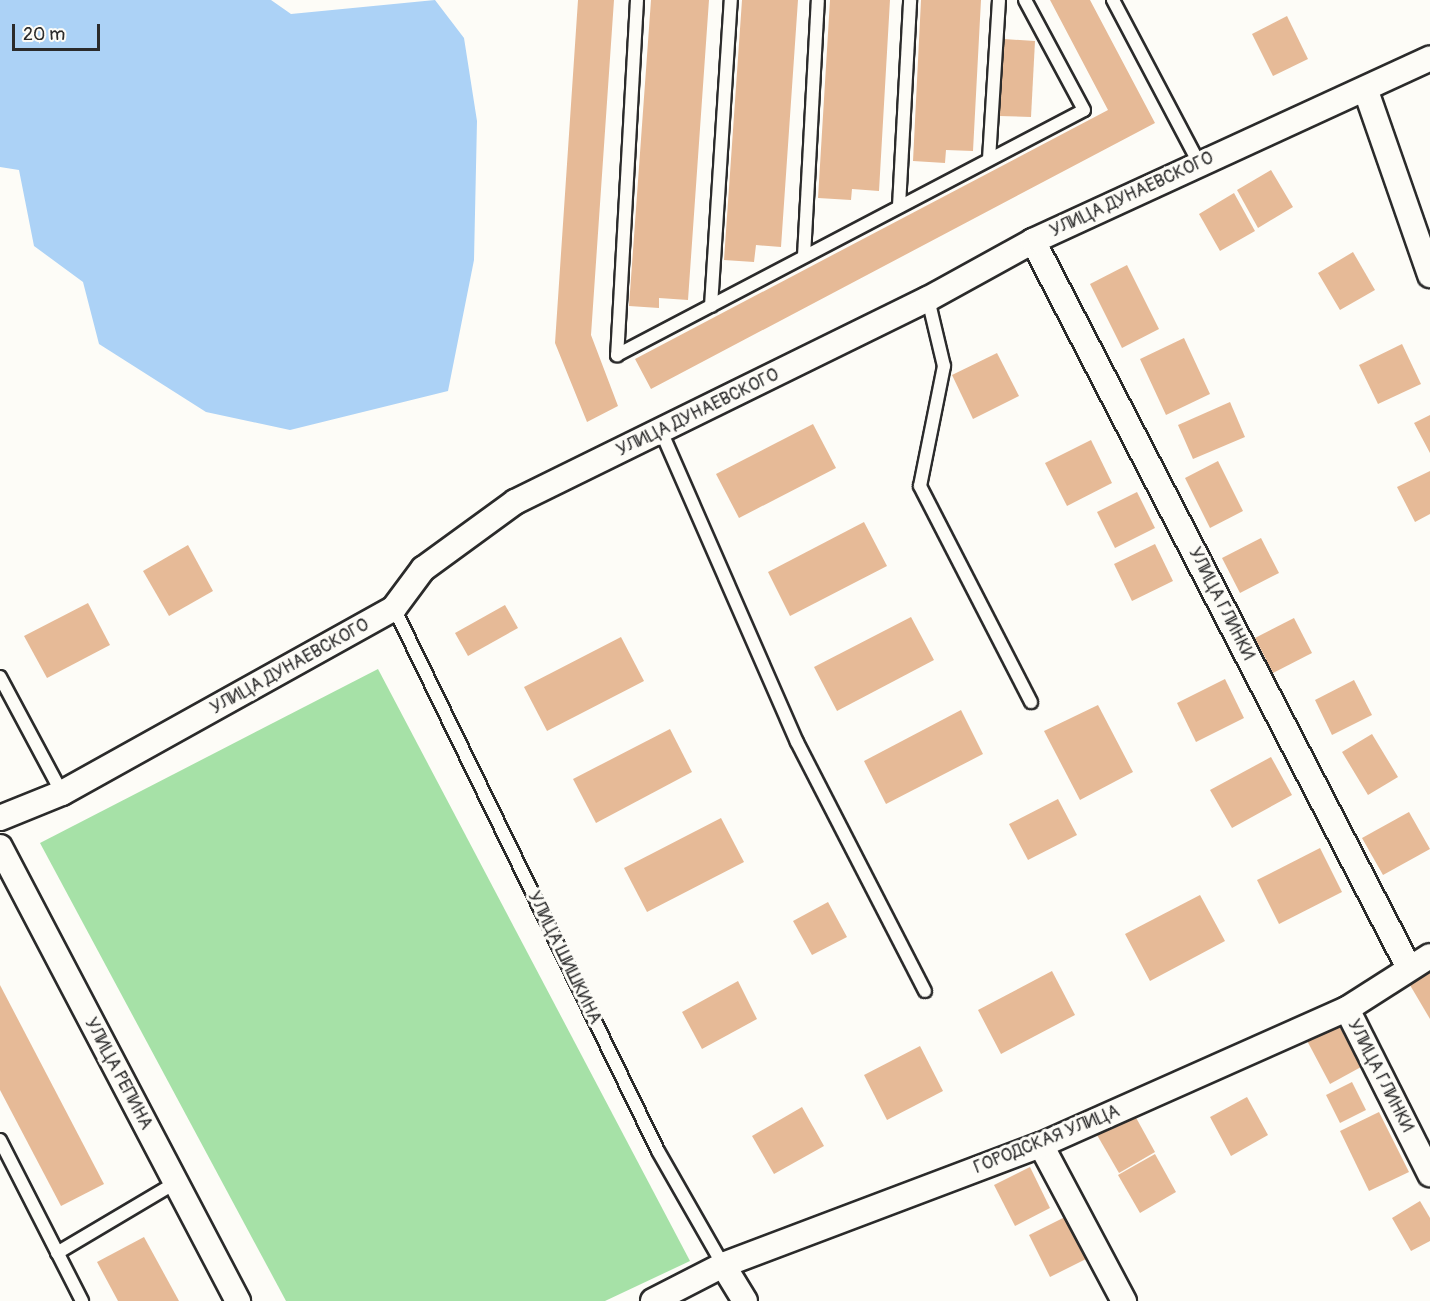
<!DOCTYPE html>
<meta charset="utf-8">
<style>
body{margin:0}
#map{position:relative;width:1430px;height:1301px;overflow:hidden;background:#fdfcf7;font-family:Pangolin,sans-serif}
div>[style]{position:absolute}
.green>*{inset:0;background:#a6e1a7}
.water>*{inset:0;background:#acd2f6}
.building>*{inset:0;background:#e6ba97}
.roads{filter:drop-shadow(2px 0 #2b2b2b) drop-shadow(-2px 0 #2b2b2b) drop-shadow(0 2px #2b2b2b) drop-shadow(0 -2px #2b2b2b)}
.lane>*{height:12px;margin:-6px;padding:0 6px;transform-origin:6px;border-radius:6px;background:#fdfcf7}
.street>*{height:24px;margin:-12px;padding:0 12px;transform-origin:12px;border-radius:12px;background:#fdfcf7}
span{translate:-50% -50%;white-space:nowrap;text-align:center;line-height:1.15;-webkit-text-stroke:6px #fdfcf7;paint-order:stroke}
.street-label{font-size:18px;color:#2b2b2b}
.scale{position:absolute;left:12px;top:24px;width:88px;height:27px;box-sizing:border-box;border:3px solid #2b2b2b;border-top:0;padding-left:8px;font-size:18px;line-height:21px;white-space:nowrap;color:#2b2b2b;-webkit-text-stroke:4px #fdfcf7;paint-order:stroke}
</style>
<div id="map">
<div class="green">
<div style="clip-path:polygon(378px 669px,690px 1261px,605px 1301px,286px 1301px,40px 843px)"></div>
</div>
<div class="water">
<div style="clip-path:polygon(0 0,271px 0,291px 14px,435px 0,464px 38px,477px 121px,474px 260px,448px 391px,290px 430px,206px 412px,99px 344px,83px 282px,34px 246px,19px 170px,0 167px)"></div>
</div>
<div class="building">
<div style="clip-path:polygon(578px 0,614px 0,591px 335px,618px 406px,587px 422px,555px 343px)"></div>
<div style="clip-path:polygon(651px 0,709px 0,688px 300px,659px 298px,659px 308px,629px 306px)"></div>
<div style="clip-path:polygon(742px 0,798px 0,781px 247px,756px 245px,754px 262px,724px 260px)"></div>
<div style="clip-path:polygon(830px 0,890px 0,879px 191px,852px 189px,851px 200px,818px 198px)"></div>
<div style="clip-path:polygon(921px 0,981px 0,973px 151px,946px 150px,945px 163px,913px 161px)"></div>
<div style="clip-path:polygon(1050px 0,1090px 0,1155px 123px,651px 389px,635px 359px,1108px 110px)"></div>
<div style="clip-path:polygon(1287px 16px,1308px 59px,1273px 76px,1252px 34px)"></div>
<div style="clip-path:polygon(1004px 39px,1035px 41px,1031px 117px,999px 116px)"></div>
<div style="clip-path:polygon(1271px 170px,1293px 207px,1258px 228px,1237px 190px)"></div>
<div style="clip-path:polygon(1234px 193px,1255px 231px,1220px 251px,1199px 214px)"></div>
<div style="clip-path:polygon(1353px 252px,1375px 290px,1340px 310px,1318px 273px)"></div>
<div style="clip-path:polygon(1127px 265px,1159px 329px,1122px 348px,1090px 284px)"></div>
<div style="clip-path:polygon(1184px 338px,1210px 394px,1166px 415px,1140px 359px)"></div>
<div style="clip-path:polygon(1402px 344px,1421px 384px,1378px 404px,1359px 365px)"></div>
<div style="clip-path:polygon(997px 353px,1019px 396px,973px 419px,952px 375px)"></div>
<div style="clip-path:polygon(1230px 402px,1245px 437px,1193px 459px,1178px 425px)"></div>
<div style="clip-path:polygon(1430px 415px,1430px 453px,1414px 423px)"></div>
<div style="clip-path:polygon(813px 424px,836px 468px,739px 518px,716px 474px)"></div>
<div style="clip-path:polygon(1091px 440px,1112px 483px,1067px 506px,1045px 463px)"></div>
<div style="clip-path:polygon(1218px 461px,1243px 511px,1210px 528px,1185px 478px)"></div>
<div style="clip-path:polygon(1430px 471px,1430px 514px,1415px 522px,1397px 487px)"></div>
<div style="clip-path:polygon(1137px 492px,1155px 528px,1115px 548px,1097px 512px)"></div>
<div style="clip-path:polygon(864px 522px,887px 566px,790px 616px,768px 572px)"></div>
<div style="clip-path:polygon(1261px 538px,1279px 573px,1240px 593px,1222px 558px)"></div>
<div style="clip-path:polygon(1155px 544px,1173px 581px,1132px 601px,1114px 564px)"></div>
<div style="clip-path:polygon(188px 545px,213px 591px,169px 616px,143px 571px)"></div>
<div style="clip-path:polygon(88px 603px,110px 645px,47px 678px,24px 636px)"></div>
<div style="clip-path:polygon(505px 605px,518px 628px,468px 656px,455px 633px)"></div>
<div style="clip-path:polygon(911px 617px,934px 660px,837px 711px,814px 667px)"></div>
<div style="clip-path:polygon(1294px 618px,1312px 653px,1273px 673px,1255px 638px)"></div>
<div style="clip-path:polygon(621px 637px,644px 681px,547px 731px,524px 687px)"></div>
<div style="clip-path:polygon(1225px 679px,1244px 718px,1196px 742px,1177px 703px)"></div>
<div style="clip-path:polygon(1354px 680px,1372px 715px,1332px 735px,1315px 700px)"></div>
<div style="clip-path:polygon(1098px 705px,1133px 772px,1080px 800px,1044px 731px)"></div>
<div style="clip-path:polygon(961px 710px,983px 754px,886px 804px,864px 761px)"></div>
<div style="clip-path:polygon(670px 729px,692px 772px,596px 823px,573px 779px)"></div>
<div style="clip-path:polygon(1372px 734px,1398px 777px,1368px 795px,1342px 752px)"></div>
<div style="clip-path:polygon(1271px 757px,1292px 795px,1232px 828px,1210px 790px)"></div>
<div style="clip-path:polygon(1058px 799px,1077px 835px,1028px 860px,1009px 824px)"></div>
<div style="clip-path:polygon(1409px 812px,1430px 849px,1383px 875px,1362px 838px)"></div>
<div style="clip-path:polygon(721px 818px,744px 862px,647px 912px,624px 868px)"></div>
<div style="clip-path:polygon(1320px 848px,1342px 892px,1279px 924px,1257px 880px)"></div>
<div style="clip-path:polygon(1200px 895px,1225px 941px,1150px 981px,1125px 934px)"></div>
<div style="clip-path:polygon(828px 902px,847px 937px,812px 955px,793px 921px)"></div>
<div style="clip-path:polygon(1430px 966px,1430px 1019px,1407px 980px)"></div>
<div style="clip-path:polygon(1052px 971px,1075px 1015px,1001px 1054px,978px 1010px)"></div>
<div style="clip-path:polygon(738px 981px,757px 1019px,702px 1049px,682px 1012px)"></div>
<div style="clip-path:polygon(0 985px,104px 1184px,61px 1206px,0 1090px)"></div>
<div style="clip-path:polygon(1335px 1018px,1361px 1067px,1330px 1084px,1304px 1035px)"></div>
<div style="clip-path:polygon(920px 1046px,943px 1091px,887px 1120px,864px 1075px)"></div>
<div style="clip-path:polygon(1352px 1082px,1366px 1110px,1340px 1123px,1326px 1095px)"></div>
<div style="clip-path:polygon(1247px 1097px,1268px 1135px,1231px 1156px,1210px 1117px)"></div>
<div style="clip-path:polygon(802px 1107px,824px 1146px,774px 1174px,752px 1136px)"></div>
<div style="clip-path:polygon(1379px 1112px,1409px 1172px,1369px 1191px,1340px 1131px)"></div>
<div style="clip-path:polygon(1134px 1114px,1155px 1152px,1119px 1173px,1097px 1135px)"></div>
<div style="clip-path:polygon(1155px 1154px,1176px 1192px,1140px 1213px,1118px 1175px)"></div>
<div style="clip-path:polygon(1030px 1167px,1050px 1208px,1015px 1226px,994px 1185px)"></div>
<div style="clip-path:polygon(1420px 1201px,1430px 1218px,1430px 1241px,1411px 1251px,1392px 1218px)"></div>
<div style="clip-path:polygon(1065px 1217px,1086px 1259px,1050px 1277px,1029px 1235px)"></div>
<div style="clip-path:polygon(144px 1237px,179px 1301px,118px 1301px,97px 1262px)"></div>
</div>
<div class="roads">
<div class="lane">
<div style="left:637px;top:0;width:356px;rotate:93.2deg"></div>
<div style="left:617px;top:355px;width:527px;rotate:-27.68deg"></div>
<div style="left:1084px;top:110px;width:125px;rotate:-118.2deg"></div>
<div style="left:1113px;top:0;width:184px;rotate:62.2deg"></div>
<div style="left:989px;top:159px;width:159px;rotate:-86.4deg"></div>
<div style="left:899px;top:206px;width:206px;rotate:-86.9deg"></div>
<div style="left:804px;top:256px;width:256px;rotate:-86.9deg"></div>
<div style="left:928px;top:299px;width:69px;rotate:76.6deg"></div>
<div style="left:944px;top:366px;width:122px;rotate:101.3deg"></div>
<div style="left:920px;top:486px;width:243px;rotate:62.8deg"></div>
<div style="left:711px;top:306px;width:307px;rotate:-86.3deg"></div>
<div style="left:661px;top:431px;width:339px;rotate:66.4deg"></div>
<div style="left:797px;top:742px;width:280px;rotate:62.8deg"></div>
<div style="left:394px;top:608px;width:604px;rotate:64.07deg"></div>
<div style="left:658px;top:1151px;width:131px;rotate:60.3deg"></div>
<div style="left:0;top:677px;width:132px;rotate:61.9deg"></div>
<div style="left:0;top:1140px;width:181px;rotate:63deg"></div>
<div style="left:57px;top:1253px;width:137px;rotate:-30.7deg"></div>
</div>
<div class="street">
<div style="left:1366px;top:91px;width:195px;rotate:70.8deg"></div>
<div style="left:1033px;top:241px;width:818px;rotate:62.65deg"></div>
<div style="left:0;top:818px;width:67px;rotate:-22deg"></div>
<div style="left:62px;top:793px;width:380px;rotate:-29.1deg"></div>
<div style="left:394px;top:608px;width:49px;rotate:-53.4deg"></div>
<div style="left:423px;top:569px;width:114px;rotate:-36.1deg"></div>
<div style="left:515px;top:502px;width:460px;rotate:-26.2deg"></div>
<div style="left:928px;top:299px;width:120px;rotate:-28.9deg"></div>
<div style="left:1033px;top:241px;width:437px;rotate:-24.7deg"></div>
<div style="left:0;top:847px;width:513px;rotate:62.34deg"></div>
<div style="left:1347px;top:1009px;width:185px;rotate:63.3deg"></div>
<div style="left:1041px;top:1145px;width:177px;rotate:62deg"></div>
<div style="left:723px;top:1265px;width:42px;rotate:58.6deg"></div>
<div style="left:653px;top:1301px;width:79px;rotate:-27.2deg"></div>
<div style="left:723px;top:1265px;width:340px;rotate:-20.7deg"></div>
<div style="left:1041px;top:1145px;width:335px;rotate:-24deg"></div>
<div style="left:1347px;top:1009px;width:98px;rotate:-32.6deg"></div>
</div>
</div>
<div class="street-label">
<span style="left:1132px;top:195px;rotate:-25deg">УЛИЦА ДУНАЕВСКОГО</span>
<span style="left:698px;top:413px;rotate:-26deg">УЛИЦА ДУНАЕВСКОГО</span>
<span style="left:1221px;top:604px;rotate:63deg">УЛИЦА ГЛИНКИ</span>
<span style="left:290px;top:667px;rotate:-29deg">УЛИЦА ДУНАЕВСКОГО</span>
<span style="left:564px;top:958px;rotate:64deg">УЛИЦА ШИШКИНА</span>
<span style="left:118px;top:1074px;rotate:62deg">УЛИЦА РЕПИНА</span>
<span style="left:1380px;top:1076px;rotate:63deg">УЛИЦА ГЛИНКИ</span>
<span style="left:1047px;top:1140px;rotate:-22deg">ГОРОДСКАЯ УЛИЦА</span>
</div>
<div class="scale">20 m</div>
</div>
